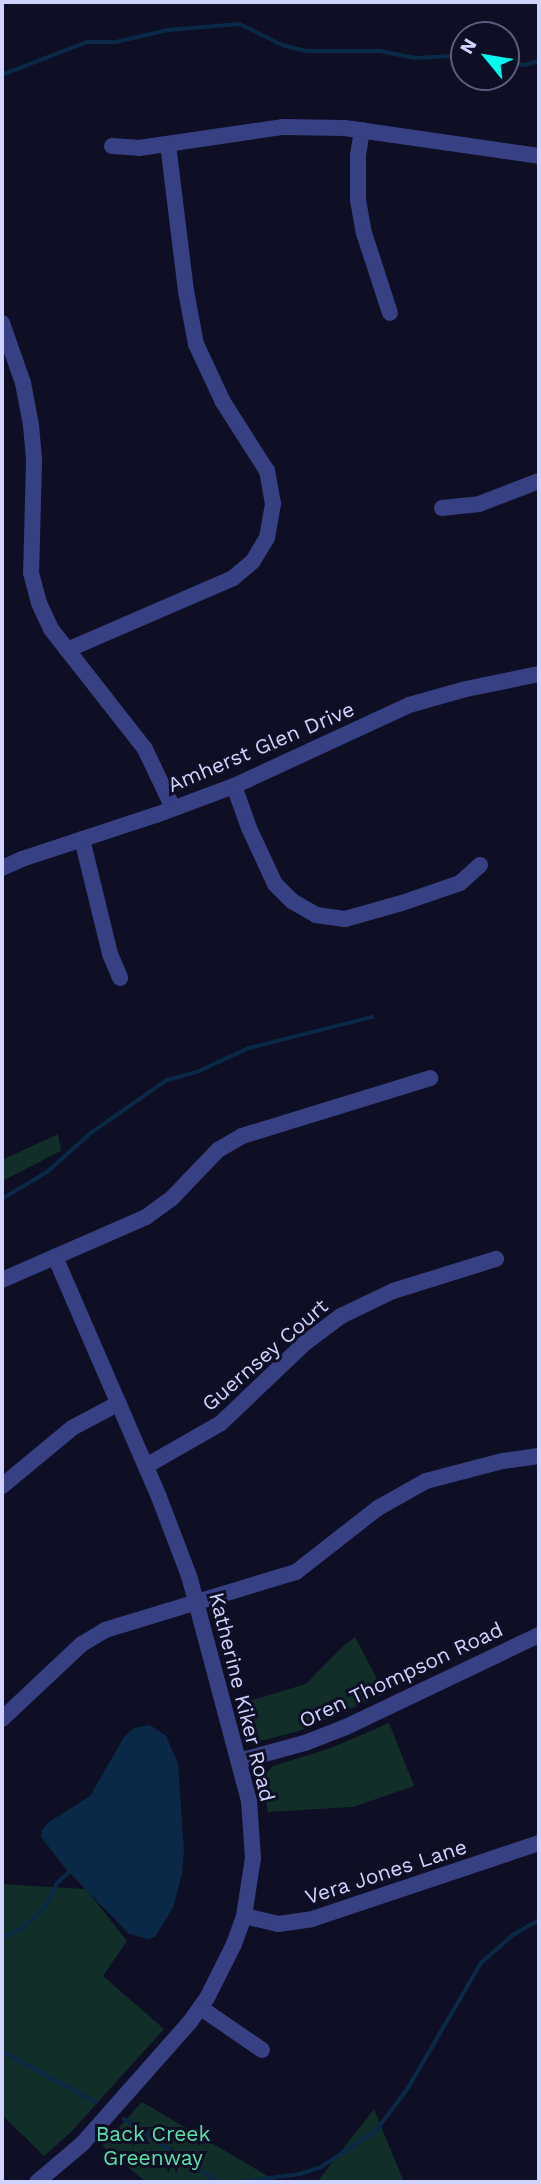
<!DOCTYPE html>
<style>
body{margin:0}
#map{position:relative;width:541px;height:2184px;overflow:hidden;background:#0e0e24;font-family:"Work Sans",sans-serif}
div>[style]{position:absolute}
.green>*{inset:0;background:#112e29}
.water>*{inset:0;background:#0a2946}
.stream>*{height:3.5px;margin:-1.75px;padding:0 1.75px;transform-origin:1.75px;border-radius:1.75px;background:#0a2946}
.minor>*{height:16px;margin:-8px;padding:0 8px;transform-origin:8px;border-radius:8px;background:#384084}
span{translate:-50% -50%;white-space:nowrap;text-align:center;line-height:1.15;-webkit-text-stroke:6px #0e0e24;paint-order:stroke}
.street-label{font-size:21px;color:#d1d3ff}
.park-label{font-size:21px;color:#5ae2ab}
.frame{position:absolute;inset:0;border:4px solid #d1d3ff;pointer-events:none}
.north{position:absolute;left:450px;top:21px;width:70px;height:70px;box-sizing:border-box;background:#0e0e24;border:2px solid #5c5d7c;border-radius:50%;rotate:300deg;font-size:19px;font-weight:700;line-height:28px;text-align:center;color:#d1d3ff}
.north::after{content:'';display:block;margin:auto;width:24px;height:32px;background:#00fcef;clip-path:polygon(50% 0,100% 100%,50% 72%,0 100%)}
</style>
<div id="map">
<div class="green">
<div style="clip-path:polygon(58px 1134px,61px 1151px,2px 1181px,2px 1160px)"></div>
<div style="clip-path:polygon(355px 1637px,385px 1694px,299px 1731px,260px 1741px,252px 1737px,246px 1728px,239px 1704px,306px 1684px,343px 1646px)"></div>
<div style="clip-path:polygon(389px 1723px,414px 1786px,353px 1807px,268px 1812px,262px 1777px,273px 1766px,331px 1748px)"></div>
<div style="clip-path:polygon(2px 1884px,86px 1889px,127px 1941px,103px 1976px,164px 2029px,71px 2132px,44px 2156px,2px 2115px)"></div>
<div style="clip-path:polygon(142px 2102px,278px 2182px,146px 2182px,102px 2146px)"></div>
<div style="clip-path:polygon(374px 2109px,404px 2182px,317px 2182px)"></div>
</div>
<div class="water">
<div style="clip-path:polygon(150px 1725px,166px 1736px,178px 1764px,184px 1850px,182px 1874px,173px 1908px,155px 1937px,148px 1939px,129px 1934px,66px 1869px,41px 1837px,42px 1830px,49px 1822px,90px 1796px,124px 1737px,134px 1728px)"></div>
</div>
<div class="stream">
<div style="left:506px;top:62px;width:19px;rotate:9deg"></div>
<div style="left:525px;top:65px;width:15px;rotate:-16deg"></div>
<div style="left:2px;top:75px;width:91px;rotate:-21.2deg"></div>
<div style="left:87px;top:42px;width:29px"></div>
<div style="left:116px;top:42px;width:53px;rotate:-13deg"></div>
<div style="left:168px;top:30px;width:72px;rotate:-4.8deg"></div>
<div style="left:240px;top:24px;width:50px;rotate:26.1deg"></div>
<div style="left:285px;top:46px;width:22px;rotate:13deg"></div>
<div style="left:306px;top:51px;width:74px"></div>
<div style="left:380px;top:51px;width:36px;rotate:11deg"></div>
<div style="left:415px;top:58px;width:36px;rotate:-3deg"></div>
<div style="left:451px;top:56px;width:14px;rotate:17deg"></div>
<div style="left:2px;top:1199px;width:52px;rotate:-31deg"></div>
<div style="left:47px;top:1172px;width:59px;rotate:-41.6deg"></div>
<div style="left:91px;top:1133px;width:93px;rotate:-34.9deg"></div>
<div style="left:167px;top:1080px;width:31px;rotate:-15deg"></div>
<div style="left:197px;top:1072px;width:57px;rotate:-24.8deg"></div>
<div style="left:249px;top:1048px;width:127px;rotate:-14.1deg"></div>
<div style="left:2px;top:1938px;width:23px;rotate:-25deg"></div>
<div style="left:23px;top:1928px;width:32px;rotate:-44deg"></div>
<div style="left:46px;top:1906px;width:25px;rotate:-64deg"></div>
<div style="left:57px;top:1883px;width:23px;rotate:-41deg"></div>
<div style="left:2px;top:2051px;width:106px;rotate:28.7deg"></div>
<div style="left:124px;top:2119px;width:113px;rotate:33.8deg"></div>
<div style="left:240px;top:2182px;width:61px;rotate:-7.6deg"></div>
<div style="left:300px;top:2174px;width:22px;rotate:-18deg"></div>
<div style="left:321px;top:2167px;width:66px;rotate:-33.2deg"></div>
<div style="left:376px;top:2131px;width:54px;rotate:-53.3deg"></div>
<div style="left:408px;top:2088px;width:145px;rotate:-59.7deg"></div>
<div style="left:481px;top:1963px;width:43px;rotate:-41.2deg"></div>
<div style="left:513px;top:1935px;width:30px;rotate:-30deg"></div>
</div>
<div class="minor">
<div style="left:362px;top:130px;width:25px;rotate:99deg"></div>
<div style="left:358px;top:155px;width:45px;rotate:90deg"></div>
<div style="left:358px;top:200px;width:34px;rotate:80deg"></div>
<div style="left:364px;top:233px;width:84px;rotate:72deg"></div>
<div style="left:112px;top:146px;width:27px;rotate:4deg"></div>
<div style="left:139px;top:148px;width:146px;rotate:-8.3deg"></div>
<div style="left:283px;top:127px;width:62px;rotate:0.9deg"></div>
<div style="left:345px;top:128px;width:196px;rotate:8.2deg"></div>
<div style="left:2px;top:323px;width:64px;rotate:70.7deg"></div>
<div style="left:23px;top:383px;width:43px;rotate:79.2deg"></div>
<div style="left:31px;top:425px;width:37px;rotate:85deg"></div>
<div style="left:34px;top:462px;width:111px;rotate:91.5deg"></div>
<div style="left:31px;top:573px;width:31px;rotate:75deg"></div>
<div style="left:39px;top:603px;width:29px;rotate:65deg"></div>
<div style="left:51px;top:629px;width:152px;rotate:51.9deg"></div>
<div style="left:145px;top:749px;width:65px;rotate:64.6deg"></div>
<div style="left:442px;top:508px;width:37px;rotate:-6deg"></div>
<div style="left:479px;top:504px;width:64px;rotate:-21deg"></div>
<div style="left:67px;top:650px;width:181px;rotate:-23.4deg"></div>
<div style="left:233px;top:578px;width:26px;rotate:-40deg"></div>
<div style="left:253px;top:561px;width:27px;rotate:-59deg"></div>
<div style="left:267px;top:538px;width:35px;rotate:-80deg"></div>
<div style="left:273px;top:504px;width:34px;rotate:-100deg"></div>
<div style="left:267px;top:471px;width:82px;rotate:-122.5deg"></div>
<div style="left:223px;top:402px;width:64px;rotate:-115deg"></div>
<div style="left:196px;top:344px;width:54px;rotate:-100.7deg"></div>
<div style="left:186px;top:291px;width:148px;rotate:-97deg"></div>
<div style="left:234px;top:786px;width:45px;rotate:70.3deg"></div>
<div style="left:249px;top:828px;width:62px;rotate:65.1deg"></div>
<div style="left:275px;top:884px;width:24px;rotate:45deg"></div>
<div style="left:292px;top:901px;width:28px;rotate:30deg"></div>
<div style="left:316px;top:915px;width:29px;rotate:8deg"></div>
<div style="left:345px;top:919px;width:59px;rotate:-15.7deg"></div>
<div style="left:402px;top:903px;width:61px;rotate:-19deg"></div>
<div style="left:460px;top:883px;width:27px;rotate:-42deg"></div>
<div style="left:82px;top:839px;width:118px;rotate:76.3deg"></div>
<div style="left:110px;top:954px;width:26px;rotate:67deg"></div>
<div style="left:2px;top:868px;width:22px;rotate:-24deg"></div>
<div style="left:22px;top:859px;width:141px;rotate:-18.2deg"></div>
<div style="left:156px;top:815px;width:83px;rotate:-20.4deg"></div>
<div style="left:234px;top:786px;width:193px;rotate:-24.8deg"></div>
<div style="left:409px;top:705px;width:59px;rotate:-15.7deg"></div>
<div style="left:466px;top:689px;width:75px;rotate:-11.6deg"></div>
<div style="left:2px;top:1280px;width:157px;rotate:-23.6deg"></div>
<div style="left:146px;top:1217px;width:31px;rotate:-36deg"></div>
<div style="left:171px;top:1199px;width:68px;rotate:-46.2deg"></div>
<div style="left:218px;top:1150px;width:28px;rotate:-30deg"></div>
<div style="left:242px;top:1136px;width:197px;rotate:-17.1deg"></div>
<div style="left:146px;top:1466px;width:86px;rotate:-29.8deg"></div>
<div style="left:221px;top:1423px;width:116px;rotate:-43.6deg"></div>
<div style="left:305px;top:1343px;width:45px;rotate:-36.9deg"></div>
<div style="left:341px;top:1316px;width:58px;rotate:-25.7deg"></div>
<div style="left:393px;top:1291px;width:108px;rotate:-17.3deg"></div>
<div style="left:2px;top:1486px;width:91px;rotate:-39.6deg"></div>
<div style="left:72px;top:1428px;width:53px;rotate:-28deg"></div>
<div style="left:2px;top:1719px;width:110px;rotate:-43.2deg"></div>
<div style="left:82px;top:1644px;width:27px;rotate:-31deg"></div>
<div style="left:105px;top:1630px;width:200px;rotate:-16.9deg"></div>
<div style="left:296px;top:1572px;width:104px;rotate:-38deg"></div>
<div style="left:378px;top:1508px;width:55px;rotate:-29.4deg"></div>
<div style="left:426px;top:1481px;width:80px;rotate:-14.6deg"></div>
<div style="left:503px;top:1461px;width:36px;rotate:-8deg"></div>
<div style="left:239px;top:1761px;width:68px;rotate:-15.3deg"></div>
<div style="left:305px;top:1743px;width:44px;rotate:-21.3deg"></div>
<div style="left:346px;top:1727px;width:214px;rotate:-25.5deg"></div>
<div style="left:244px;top:1916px;width:35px;rotate:13deg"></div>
<div style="left:278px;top:1924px;width:34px;rotate:-8deg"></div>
<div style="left:312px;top:1919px;width:239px;rotate:-18.5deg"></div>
<div style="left:201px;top:2008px;width:74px;rotate:34.5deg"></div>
<div style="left:37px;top:2182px;width:59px;rotate:-40.2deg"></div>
<div style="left:82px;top:2144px;width:163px;rotate:-48.5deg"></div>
<div style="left:190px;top:2022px;width:29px;rotate:-55deg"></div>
<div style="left:207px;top:1998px;width:60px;rotate:-63.4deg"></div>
<div style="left:234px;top:1944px;width:30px;rotate:-70deg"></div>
<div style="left:244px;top:1916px;width:59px;rotate:-81.2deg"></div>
<div style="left:253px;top:1858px;width:57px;rotate:-94deg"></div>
<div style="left:249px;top:1801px;width:233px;rotate:-104.9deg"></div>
<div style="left:189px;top:1576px;width:85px;rotate:-110.8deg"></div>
<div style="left:159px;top:1497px;width:262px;rotate:-113.4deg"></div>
</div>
<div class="street-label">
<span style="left:261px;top:747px;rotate:-23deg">Amherst Glen Drive</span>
<span style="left:265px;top:1355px;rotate:-41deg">Guernsey Court</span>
<span style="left:401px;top:1675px;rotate:-25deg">Oren Thompson Road</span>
<span style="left:242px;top:1697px;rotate:76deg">Katherine Kiker Road</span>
<span style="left:386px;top:1872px;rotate:-18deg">Vera Jones Lane</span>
</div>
<div class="park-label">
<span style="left:153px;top:2146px">Back Creek<br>Greenway</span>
</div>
<div class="frame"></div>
<div class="north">N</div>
</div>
